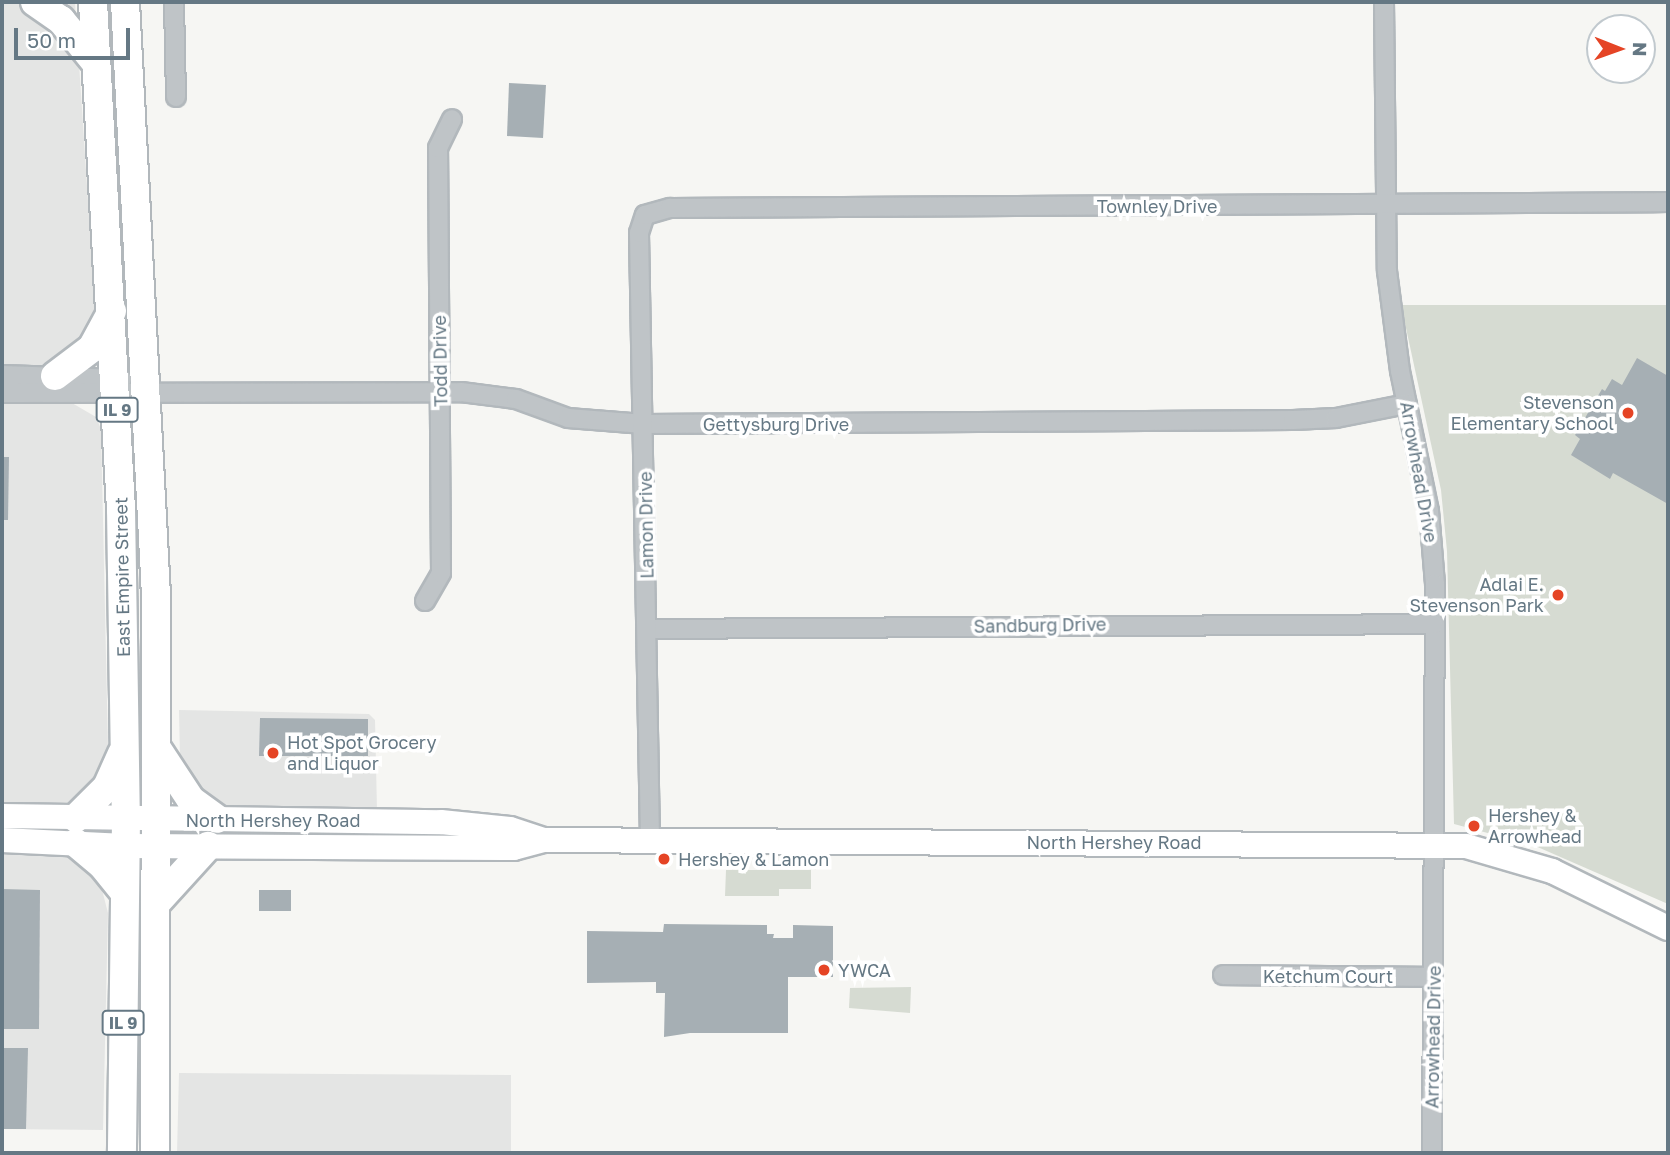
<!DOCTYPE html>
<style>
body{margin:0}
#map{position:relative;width:1670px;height:1155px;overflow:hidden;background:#f6f6f3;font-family:"Golos Text",sans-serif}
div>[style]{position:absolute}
.built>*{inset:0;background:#e4e5e4}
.green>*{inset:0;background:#d6dbd2}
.building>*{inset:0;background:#a6afb4}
.roads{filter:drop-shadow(2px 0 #b2b8bc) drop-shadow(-2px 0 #b2b8bc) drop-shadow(0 2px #b2b8bc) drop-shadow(0 -2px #b2b8bc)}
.minor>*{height:18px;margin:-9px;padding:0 9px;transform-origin:9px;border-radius:9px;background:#bfc4c7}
.secondary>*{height:24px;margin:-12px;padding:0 12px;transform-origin:12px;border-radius:12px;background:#fff}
.primary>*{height:28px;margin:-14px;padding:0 14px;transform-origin:14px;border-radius:14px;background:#fff}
.dots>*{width:19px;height:19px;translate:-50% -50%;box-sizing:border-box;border:4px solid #fff;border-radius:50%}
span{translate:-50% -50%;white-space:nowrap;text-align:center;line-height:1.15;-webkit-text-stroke:7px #fff;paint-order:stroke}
.shield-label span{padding:2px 5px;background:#fff;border:2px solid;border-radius:5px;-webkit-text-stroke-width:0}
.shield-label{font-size:16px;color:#657884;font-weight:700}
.street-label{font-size:18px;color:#657884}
.poi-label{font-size:18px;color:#657884}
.right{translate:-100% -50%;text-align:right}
.left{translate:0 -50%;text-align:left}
.frame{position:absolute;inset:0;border:4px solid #657884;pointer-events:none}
.north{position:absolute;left:1586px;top:14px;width:70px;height:70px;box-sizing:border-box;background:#fff;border:2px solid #c1c9ce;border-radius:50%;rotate:91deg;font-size:19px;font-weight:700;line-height:28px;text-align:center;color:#657884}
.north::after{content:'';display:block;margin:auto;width:24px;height:32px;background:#e54425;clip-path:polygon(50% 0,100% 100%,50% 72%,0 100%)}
.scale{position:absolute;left:14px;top:28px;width:116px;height:32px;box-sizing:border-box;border:4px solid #657884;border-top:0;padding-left:9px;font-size:21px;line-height:24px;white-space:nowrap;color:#657884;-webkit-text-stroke:5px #fff;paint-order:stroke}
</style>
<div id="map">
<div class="built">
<div style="clip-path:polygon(2px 2px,75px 2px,95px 308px,89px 334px,51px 365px,16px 371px,2px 371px)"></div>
<div style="clip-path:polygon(2px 402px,72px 403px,96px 417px,101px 429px,108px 747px,106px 770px,82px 801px,65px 806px,2px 807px)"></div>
<div style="clip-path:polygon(179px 710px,369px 714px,375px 720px,377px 810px,225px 809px,197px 795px,180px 758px)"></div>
<div style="clip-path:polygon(2px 852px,43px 852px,78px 859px,99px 878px,108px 913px,103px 1130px,2px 1129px)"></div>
<div style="clip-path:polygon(179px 1073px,511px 1075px,511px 1153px,177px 1153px)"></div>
</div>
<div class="green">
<div style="clip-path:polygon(1401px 305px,1668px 305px,1668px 904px,1533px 845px,1454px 824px,1447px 551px,1441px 490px)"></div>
<div style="clip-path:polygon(726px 870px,811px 870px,811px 889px,779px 889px,779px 896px,725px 896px)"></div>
<div style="clip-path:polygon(911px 987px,910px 1013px,849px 1008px,850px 988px)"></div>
</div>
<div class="building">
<div style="clip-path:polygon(509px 83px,546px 85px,543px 138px,507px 136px)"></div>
<div style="clip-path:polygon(1637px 358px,1668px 376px,1668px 504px,1613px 473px,1610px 479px,1571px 455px,1580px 439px,1575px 435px,1602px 389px,1605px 391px,1612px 379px,1622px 385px)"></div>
<div style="clip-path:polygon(2px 457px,9px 457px,8px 520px,2px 520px)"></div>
<div style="clip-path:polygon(260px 718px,368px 719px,368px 756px,259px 756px)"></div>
<div style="clip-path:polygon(2px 889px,40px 890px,39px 1029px,2px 1029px)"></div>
<div style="clip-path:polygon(259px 890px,291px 890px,291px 911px,259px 911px)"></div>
<div style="clip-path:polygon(664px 924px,767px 925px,767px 934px,774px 934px,773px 938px,793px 938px,793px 925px,833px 926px,833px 977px,788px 977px,788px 1033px,690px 1033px,664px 1037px,665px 993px,656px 993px,656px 982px,587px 983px,587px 931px,663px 932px)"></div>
<div style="clip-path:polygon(4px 1048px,28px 1048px,26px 1129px,4px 1129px)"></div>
</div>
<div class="roads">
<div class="minor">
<div style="left:174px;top:2px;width:95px;rotate:88.8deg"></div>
<div style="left:1384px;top:2px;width:269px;rotate:89.4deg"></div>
<div style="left:1387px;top:271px;width:101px;rotate:82.6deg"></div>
<div style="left:1400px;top:371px;width:143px;rotate:78.3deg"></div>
<div style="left:1429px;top:511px;width:73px;rotate:85.3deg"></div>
<div style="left:1435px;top:584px;width:569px;rotate:90.3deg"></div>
<div style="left:2px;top:375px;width:120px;rotate:1.9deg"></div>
<div style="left:2px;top:393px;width:459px;rotate:-0.1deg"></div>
<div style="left:461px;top:392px;width:55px;rotate:7.3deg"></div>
<div style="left:516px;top:399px;width:55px;rotate:20.1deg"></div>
<div style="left:568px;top:418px;width:76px;rotate:4.5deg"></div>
<div style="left:644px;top:424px;width:649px;rotate:-0.35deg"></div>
<div style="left:1293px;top:420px;width:43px;rotate:-2.7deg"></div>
<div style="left:1336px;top:418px;width:72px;rotate:-11.2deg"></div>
<div style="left:425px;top:601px;width:32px;rotate:-60deg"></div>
<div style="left:441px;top:573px;width:425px;rotate:-90.4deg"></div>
<div style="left:438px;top:148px;width:32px;rotate:-64deg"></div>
<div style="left:648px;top:629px;width:785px;rotate:-0.36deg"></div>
<div style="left:650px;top:840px;width:607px;rotate:-91.04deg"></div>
<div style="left:639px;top:233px;width:19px;rotate:-72deg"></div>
<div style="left:645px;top:215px;width:26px;rotate:-16deg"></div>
<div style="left:670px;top:208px;width:998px;rotate:-0.34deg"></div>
<div style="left:1223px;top:975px;width:210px;rotate:0.5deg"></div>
</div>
<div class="secondary">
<div style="left:2px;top:816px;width:439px;rotate:0.8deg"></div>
<div style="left:441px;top:822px;width:69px;rotate:5.8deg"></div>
<div style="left:510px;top:829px;width:35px;rotate:18deg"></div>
<div style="left:2px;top:840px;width:123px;rotate:2.8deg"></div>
<div style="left:125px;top:846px;width:389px;rotate:0.3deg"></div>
<div style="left:514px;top:848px;width:30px;rotate:-15deg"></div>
<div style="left:543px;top:840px;width:923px;rotate:0.37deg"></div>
<div style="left:1466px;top:846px;width:90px;rotate:16.2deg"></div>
<div style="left:1552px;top:871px;width:129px;rotate:26.2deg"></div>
</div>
<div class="primary">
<div style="left:35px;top:2px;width:32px;rotate:35deg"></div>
<div style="left:61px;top:20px;width:55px;rotate:50.9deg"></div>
<div style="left:93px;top:2px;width:508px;rotate:86.84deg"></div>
<div style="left:121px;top:509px;width:310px;rotate:89.1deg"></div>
<div style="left:126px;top:819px;width:334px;rotate:90.7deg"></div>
<div style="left:125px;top:2px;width:595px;rotate:87.01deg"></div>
<div style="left:156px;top:596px;width:557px;rotate:90.1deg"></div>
<div style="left:55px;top:376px;width:46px;rotate:-37.1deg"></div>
<div style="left:92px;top:348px;width:42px;rotate:-61.6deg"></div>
<div style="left:158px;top:750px;width:60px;rotate:56.6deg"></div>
<div style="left:191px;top:800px;width:32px;rotate:36deg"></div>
<div style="left:76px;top:818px;width:44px;rotate:-45deg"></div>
<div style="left:107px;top:787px;width:36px;rotate:-66deg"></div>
<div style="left:76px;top:843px;width:35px;rotate:40deg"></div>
<div style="left:103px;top:866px;width:35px;rotate:51deg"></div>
<div style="left:157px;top:902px;width:76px;rotate:-47.7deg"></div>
</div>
</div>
<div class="dots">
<div style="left:1628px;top:413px;background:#e54425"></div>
<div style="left:1558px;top:595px;background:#e54425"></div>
<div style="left:273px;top:753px;background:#e54425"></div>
<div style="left:1474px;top:826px;background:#e54425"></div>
<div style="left:664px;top:859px;background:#e54425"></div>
<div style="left:824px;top:970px;background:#e54425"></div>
</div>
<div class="shield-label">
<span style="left:117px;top:410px">IL 9</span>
<span style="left:123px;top:1023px">IL 9</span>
</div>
<div class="street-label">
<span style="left:1157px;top:206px">Townley Drive</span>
<span style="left:440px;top:361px;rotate:-91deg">Todd Drive</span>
<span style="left:776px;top:424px">Gettysburg Drive</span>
<span style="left:1419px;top:472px;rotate:80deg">Arrowhead Drive</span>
<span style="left:646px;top:525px;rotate:-91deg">Lamon Drive</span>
<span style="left:122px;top:577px;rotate:-91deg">East Empire Street</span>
<span style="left:1040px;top:625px;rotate:-1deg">Sandburg Drive</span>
<span style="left:273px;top:820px">North Hershey Road</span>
<span style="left:1114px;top:842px">North Hershey Road</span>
<span style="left:1328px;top:976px">Ketchum Court</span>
<span style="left:1433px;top:1037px;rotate:-89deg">Arrowhead Drive</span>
</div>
<div class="poi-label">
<span class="right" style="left:1614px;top:413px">Stevenson<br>Elementary School</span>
<span class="right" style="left:1544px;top:595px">Adlai E.<br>Stevenson Park</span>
<span class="left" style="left:287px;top:753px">Hot Spot Grocery<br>and Liquor</span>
<span class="left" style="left:1488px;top:826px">Hershey &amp;<br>Arrowhead</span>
<span class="left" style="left:678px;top:859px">Hershey &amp; Lamon</span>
<span class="left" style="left:838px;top:970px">YWCA</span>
</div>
<div class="frame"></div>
<div class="north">N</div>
<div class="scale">50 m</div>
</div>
